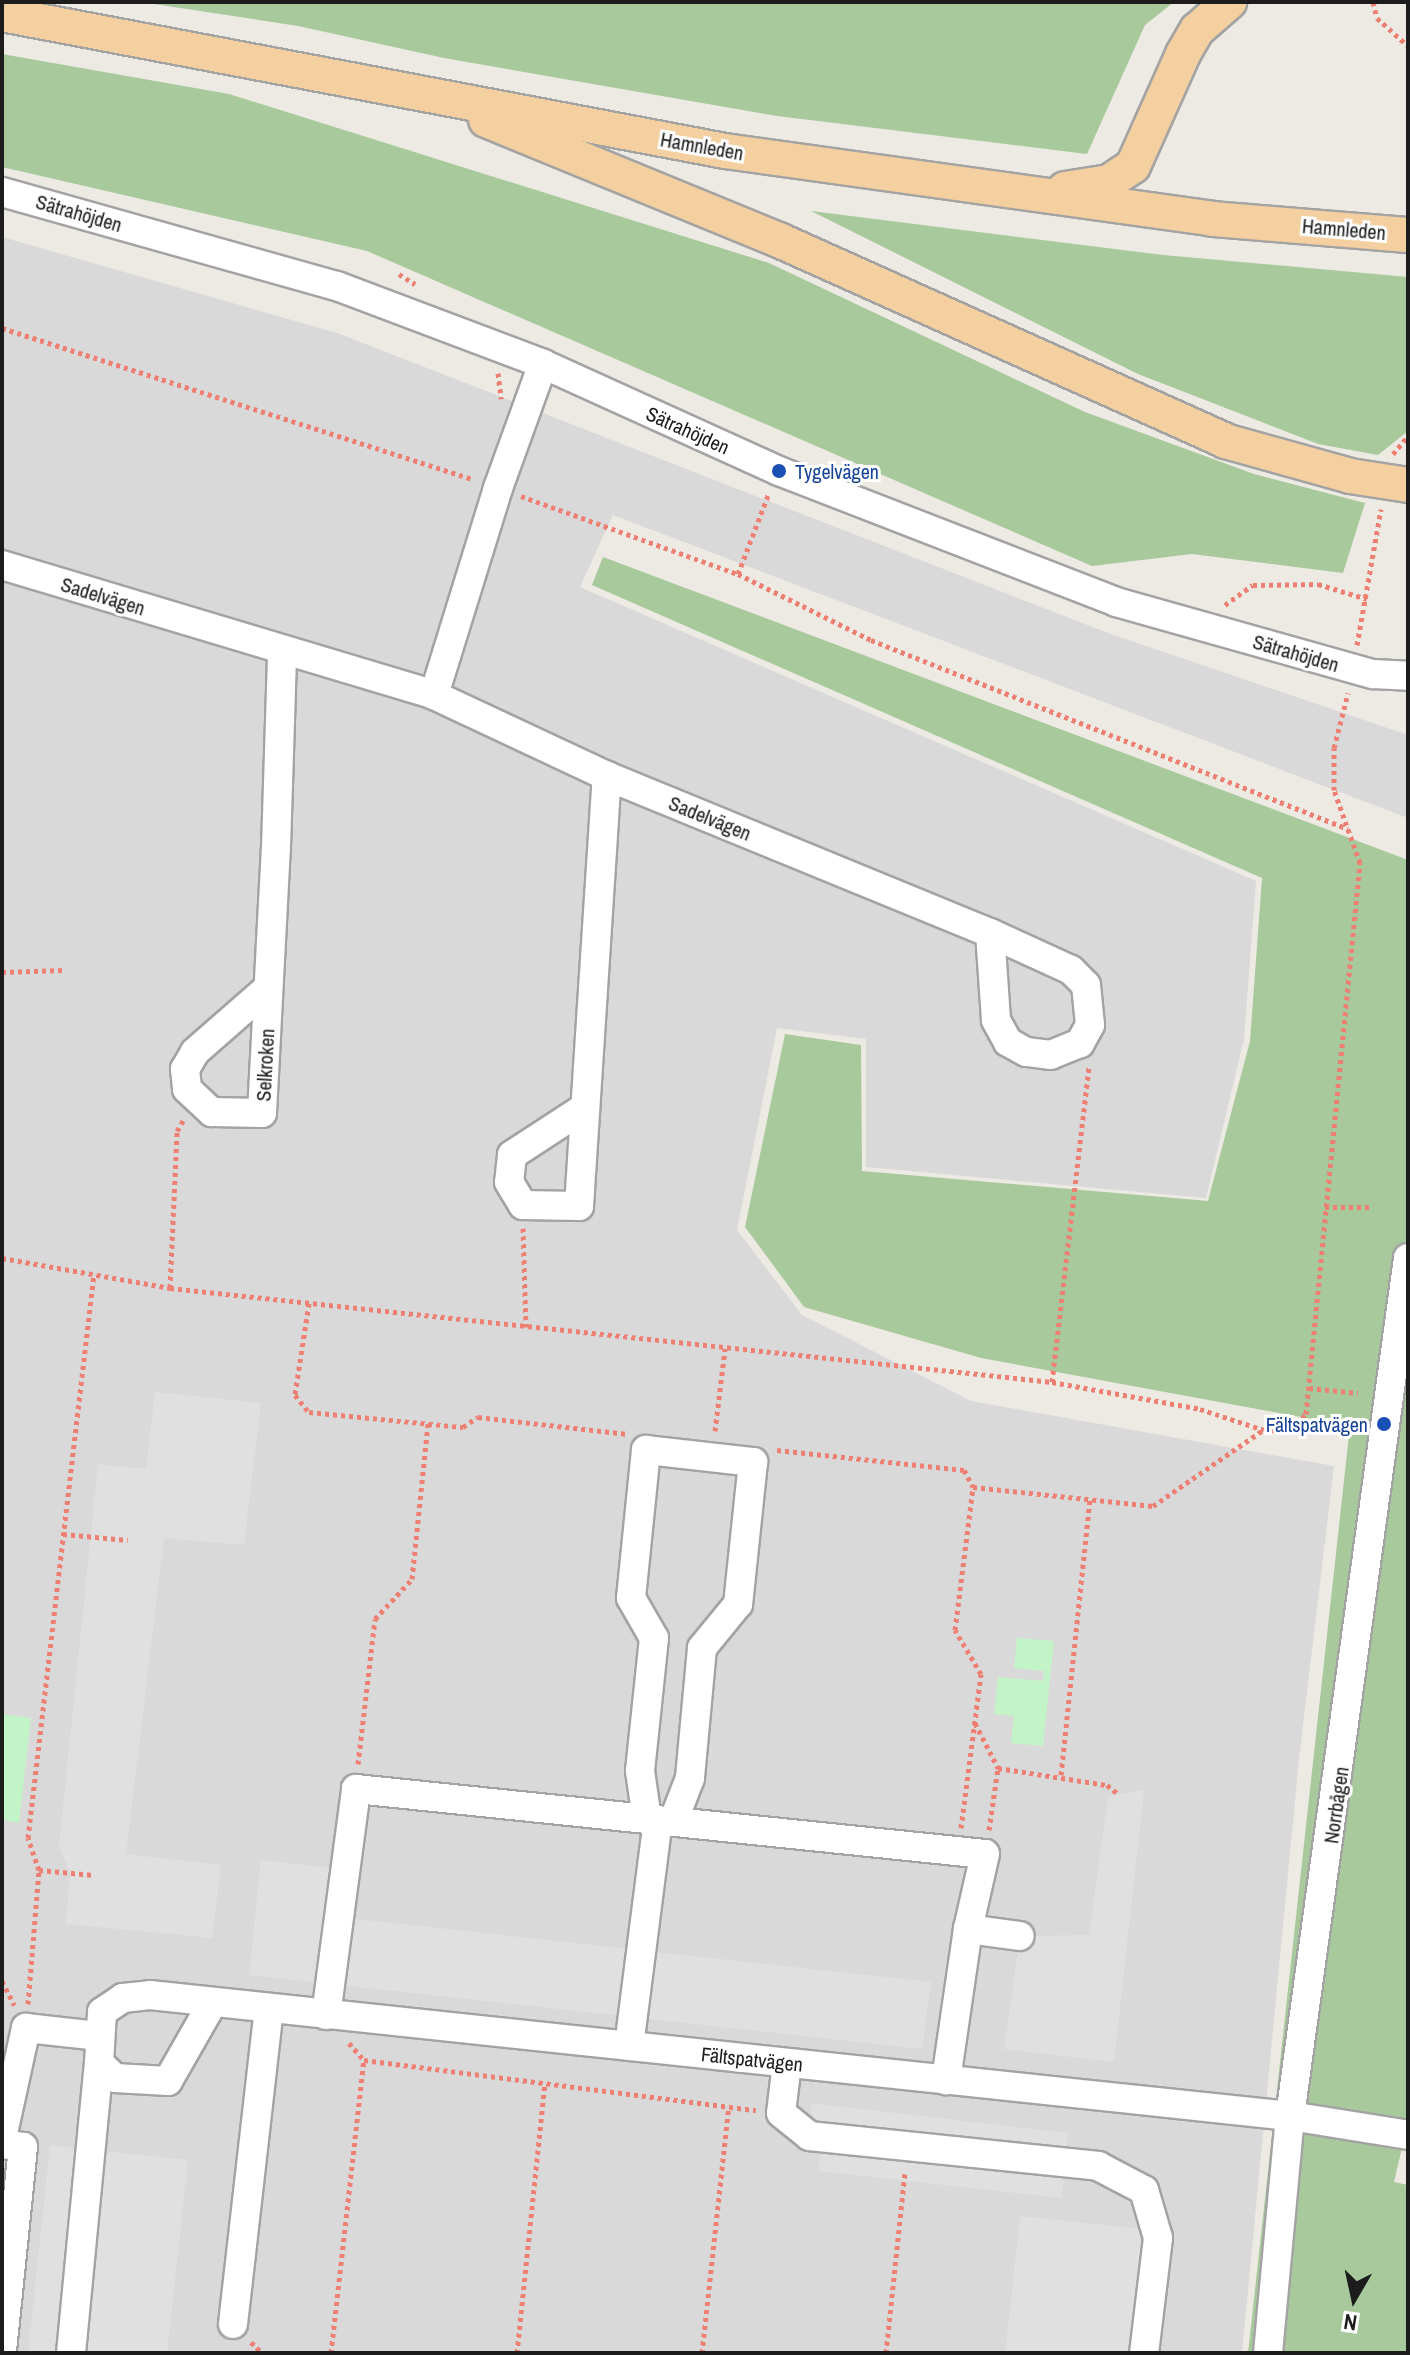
<!DOCTYPE html>
<meta charset="utf-8">
<style>
body{margin:0}
#map{position:relative;width:1410px;height:2355px;overflow:hidden;background:#edeae3;font-family:"Archivo Narrow",sans-serif}
div>[style]{position:absolute}
.residential>*{inset:0;background:#dad9d9}
.forest>*{inset:0;background:#a8c99b}
.park>*{inset:0;background:#c3f4c7}
.parking>*{inset:0;background:#e0e0e0}
.path>*{height:5px;margin-top:-2.5px;transform-origin:0;background:repeating-linear-gradient(90deg,#ee8073 0 4px,transparent 0 8px)}
.roads{filter:drop-shadow(2px 0 #a3a3a3) drop-shadow(-2px 0 #a3a3a3) drop-shadow(0 2px #a3a3a3) drop-shadow(0 -2px #a3a3a3)}
.minor>*{height:28px;margin:-14px;padding:0 14px;transform-origin:14px;border-radius:14px;background:#fff}
.major>*{height:34px;margin:-17px;padding:0 17px;transform-origin:17px;border-radius:17px;background:#f4d0a1}
.dots>*{width:22px;height:22px;translate:-50% -50%;box-sizing:border-box;border:4px solid #fff;border-radius:50%}
span{translate:-50% -50%;white-space:nowrap;text-align:center;line-height:1.15;-webkit-text-stroke:6px #fff;paint-order:stroke}
.street-label{font-size:20px;color:#1c1c1c}
.transit-label{font-size:20px;color:#164399}
.left{translate:0 -50%;text-align:left}
.right{translate:-100% -50%;text-align:right}
.frame{position:absolute;inset:0;border:4px solid #1c1c1c;pointer-events:none}
.north{position:absolute;left:1314px;top:2259px;width:80px;height:80px;-webkit-text-stroke:6px #fff;paint-order:stroke;rotate:189deg;font-size:22px;font-weight:700;line-height:32px;text-align:center;color:#1c1c1c}
.north::after{content:'';display:block;margin:auto;width:28px;height:36px;background:#1c1c1c;clip-path:polygon(50% 0,100% 100%,50% 72%,0 100%)}
</style>
<div id="map">
<div class="residential">
<div style="clip-path:polygon(2px 237px,337px 333px,1108px 633px,1408px 735px,1408px 818px,613px 515px,580px 587px,1256px 881px,1244px 1039px,1206px 1198px,866px 1167px,866px 1039px,777px 1028px,737px 1230px,802px 1315px,971px 1401px,1334px 1466px,1299px 1759px,1242px 2353px,2px 2353px)"></div>
</div>
<div class="forest">
<div style="clip-path:polygon(141px 2px,1174px 2px,1145px 25px,1087px 154px,777px 116px,444px 58px,298px 26px)"></div>
<div style="clip-path:polygon(2px 54px,229px 94px,769px 263px,1085px 412px,1254px 474px,1365px 503px,1343px 573px,1192px 554px,1092px 566px,367px 251px,2px 167px)"></div>
<div style="clip-path:polygon(811px 211px,1163px 255px,1408px 277px,1408px 431px,1378px 455px,1318px 444px,1138px 374px)"></div>
<div style="clip-path:polygon(603px 557px,1408px 860px,1408px 2122px,1394px 2182px,1408px 2185px,1408px 2353px,1248px 2353px,1350px 1426px,981px 1358px,804px 1307px,745px 1227px,785px 1034px,861px 1045px,862px 1171px,1208px 1201px,1250px 1041px,1262px 878px,592px 585px)"></div>
</div>
<div class="park">
<div style="clip-path:polygon(1017px 1638px,1054px 1641px,1043px 1746px,1011px 1743px,1014px 1716px,994px 1714px,998px 1677px,1043px 1681px,1044px 1671px,1014px 1668px)"></div>
<div style="clip-path:polygon(2px 1714px,31px 1718px,19px 1823px,2px 1820px)"></div>
</div>
<div class="parking">
<div style="clip-path:polygon(155px 1392px,261px 1403px,244px 1545px,164px 1538px,126px 1854px,221px 1865px,212px 1938px,66px 1924px,70px 1872px,59px 1847px,98px 1464px,146px 1469px)"></div>
<div style="clip-path:polygon(1144px 1790px,1114px 2062px,1004px 2049px,1020px 1936px,1089px 1935px,1108px 1796px)"></div>
<div style="clip-path:polygon(261px 1860px,333px 1868px,338px 1917px,931px 1982px,922px 2049px,249px 1975px)"></div>
<div style="clip-path:polygon(810px 2103px,1068px 2133px,1062px 2198px,818px 2171px,820px 2156px)"></div>
<div style="clip-path:polygon(50px 2145px,188px 2160px,167px 2353px,28px 2353px)"></div>
<div style="clip-path:polygon(1020px 2216px,1151px 2230px,1137px 2353px,1005px 2353px)"></div>
</div>
<div class="path">
<div style="left:1373px;top:2px;width:16px;rotate:76deg"></div>
<div style="left:1377px;top:18px;width:42px;rotate:42.1deg"></div>
<div style="left:399px;top:274px;width:19px;rotate:32deg"></div>
<div style="left:2px;top:328px;width:495px;rotate:17.8deg"></div>
<div style="left:498px;top:373px;width:26px;rotate:83deg"></div>
<div style="left:1393px;top:454px;width:23px;rotate:-50deg"></div>
<div style="left:521px;top:496px;width:231px;rotate:19.8deg"></div>
<div style="left:738px;top:574px;width:148px;rotate:26.4deg"></div>
<div style="left:871px;top:640px;width:513px;rotate:21.61deg"></div>
<div style="left:738px;top:574px;width:87px;rotate:-69.1deg"></div>
<div style="left:1225px;top:605px;width:34px;rotate:-36deg"></div>
<div style="left:1253px;top:585px;width:65px;rotate:-0.9deg"></div>
<div style="left:1318px;top:584px;width:51px;rotate:17deg"></div>
<div style="left:1357px;top:645px;width:138px;rotate:-80deg"></div>
<div style="left:2px;top:972px;width:61px;rotate:-1.9deg"></div>
<div style="left:1325px;top:1207px;width:48px"></div>
<div style="left:523px;top:1228px;width:99px;rotate:88.3deg"></div>
<div style="left:2px;top:1258px;width:171px;rotate:10.1deg"></div>
<div style="left:170px;top:1288px;width:887px;rotate:6.08deg"></div>
<div style="left:1052px;top:1382px;width:150px;rotate:10.3deg"></div>
<div style="left:1200px;top:1409px;width:67px;rotate:18.2deg"></div>
<div style="left:1264px;top:1430px;width:28px"></div>
<div style="left:1292px;top:1430px;width:21px;rotate:-49deg"></div>
<div style="left:1306px;top:1414px;width:554px;rotate:-84.4deg"></div>
<div style="left:1360px;top:863px;width:77px;rotate:-109.6deg"></div>
<div style="left:1334px;top:790px;width:42px;rotate:-90deg"></div>
<div style="left:1334px;top:748px;width:57px;rotate:-75.7deg"></div>
<div style="left:170px;top:1288px;width:157px;rotate:-87.4deg"></div>
<div style="left:177px;top:1131px;width:14px;rotate:-60deg"></div>
<div style="left:309px;top:1303px;width:93px;rotate:98.7deg"></div>
<div style="left:295px;top:1395px;width:22px;rotate:51deg"></div>
<div style="left:309px;top:1412px;width:155px;rotate:5.6deg"></div>
<div style="left:463px;top:1427px;width:18px;rotate:-34deg"></div>
<div style="left:478px;top:1417px;width:151px;rotate:6.5deg"></div>
<div style="left:1052px;top:1382px;width:319px;rotate:-83.3deg"></div>
<div style="left:1309px;top:1388px;width:49px;rotate:5.8deg"></div>
<div style="left:715px;top:1431px;width:83px;rotate:-83deg"></div>
<div style="left:777px;top:1450px;width:188px;rotate:6.1deg"></div>
<div style="left:964px;top:1470px;width:19px;rotate:62deg"></div>
<div style="left:973px;top:1487px;width:181px;rotate:6deg"></div>
<div style="left:1153px;top:1506px;width:134px;rotate:-34.6deg"></div>
<div style="left:63px;top:1534px;width:65px;rotate:5.3deg"></div>
<div style="left:975px;top:1723px;width:51px;rotate:62.9deg"></div>
<div style="left:358px;top:1764px;width:146px;rotate:-83.3deg"></div>
<div style="left:375px;top:1619px;width:54px;rotate:-47.2deg"></div>
<div style="left:412px;top:1579px;width:156px;rotate:-84.1deg"></div>
<div style="left:1061px;top:1775px;width:278px;rotate:-84deg"></div>
<div style="left:961px;top:1828px;width:155px;rotate:-82.6deg"></div>
<div style="left:981px;top:1674px;width:51px;rotate:-120.6deg"></div>
<div style="left:955px;top:1630px;width:144px;rotate:-82.8deg"></div>
<div style="left:989px;top:1830px;width:63px;rotate:-81.7deg"></div>
<div style="left:998px;top:1768px;width:110px;rotate:8.9deg"></div>
<div style="left:1107px;top:1785px;width:14px;rotate:39deg"></div>
<div style="left:39px;top:1870px;width:55px;rotate:5.2deg"></div>
<div style="left:2px;top:1981px;width:27px;rotate:63deg"></div>
<div style="left:28px;top:2004px;width:134px;rotate:-85.3deg"></div>
<div style="left:39px;top:1870px;width:34px;rotate:-109deg"></div>
<div style="left:28px;top:1838px;width:568px;rotate:-83.33deg"></div>
<div style="left:349px;top:2043px;width:23px;rotate:49deg"></div>
<div style="left:251px;top:2342px;width:16px;rotate:45deg"></div>
<div style="left:331px;top:2353px;width:295px;rotate:-83.6deg"></div>
<div style="left:364px;top:2060px;width:395px;rotate:7.3deg"></div>
<div style="left:517px;top:2353px;width:271px;rotate:-84.1deg"></div>
<div style="left:702px;top:2353px;width:248px;rotate:-83.8deg"></div>
<div style="left:886px;top:2353px;width:183px;rotate:-84deg"></div>
</div>
<div class="roads">
<div class="minor">
<div style="left:2px;top:192px;width:348px;rotate:15.7deg"></div>
<div style="left:337px;top:286px;width:220px;rotate:20.7deg"></div>
<div style="left:543px;top:364px;width:259px;rotate:24.4deg"></div>
<div style="left:779px;top:471px;width:362px;rotate:21.2deg"></div>
<div style="left:1116px;top:602px;width:267px;rotate:15.7deg"></div>
<div style="left:1373px;top:674px;width:35px;rotate:3deg"></div>
<div style="left:2px;top:565px;width:451px;rotate:16.7deg"></div>
<div style="left:434px;top:695px;width:191px;rotate:25.1deg"></div>
<div style="left:607px;top:776px;width:414px;rotate:22.3deg"></div>
<div style="left:990px;top:933px;width:89px;rotate:24.6deg"></div>
<div style="left:1071px;top:970px;width:21px;rotate:45deg"></div>
<div style="left:1086px;top:985px;width:40px;rotate:84.3deg"></div>
<div style="left:1090px;top:1025px;width:21px;rotate:119deg"></div>
<div style="left:1080px;top:1043px;width:31px;rotate:158deg"></div>
<div style="left:1051px;top:1055px;width:25px;rotate:-173deg"></div>
<div style="left:1026px;top:1052px;width:21px;rotate:-151deg"></div>
<div style="left:1008px;top:1042px;width:25px;rotate:-119deg"></div>
<div style="left:996px;top:1020px;width:87px;rotate:-93.9deg"></div>
<div style="left:434px;top:695px;width:217px;rotate:-72.8deg"></div>
<div style="left:498px;top:488px;width:132px;rotate:-70.1deg"></div>
<div style="left:268px;top:988px;width:97px;rotate:138.8deg"></div>
<div style="left:195px;top:1052px;width:20px;rotate:120deg"></div>
<div style="left:185px;top:1069px;width:20px;rotate:84deg"></div>
<div style="left:187px;top:1089px;width:34px;rotate:43deg"></div>
<div style="left:212px;top:1112px;width:50px;rotate:1.1deg"></div>
<div style="left:262px;top:1113px;width:265px;rotate:-87deg"></div>
<div style="left:276px;top:848px;width:196px;rotate:-88.2deg"></div>
<div style="left:584px;top:1108px;width:86px;rotate:146.9deg"></div>
<div style="left:512px;top:1155px;width:27px;rotate:96deg"></div>
<div style="left:509px;top:1182px;width:27px;rotate:59deg"></div>
<div style="left:523px;top:1205px;width:56px;rotate:1deg"></div>
<div style="left:579px;top:1206px;width:431px;rotate:-86.3deg"></div>
<div style="left:647px;top:1819px;width:49px;rotate:-98.3deg"></div>
<div style="left:640px;top:1771px;width:134px;rotate:-84deg"></div>
<div style="left:654px;top:1638px;width:46px;rotate:-119.9deg"></div>
<div style="left:631px;top:1598px;width:149px;rotate:-84.2deg"></div>
<div style="left:646px;top:1450px;width:108px;rotate:6.4deg"></div>
<div style="left:753px;top:1462px;width:143px;rotate:96deg"></div>
<div style="left:738px;top:1604px;width:57px;rotate:129.3deg"></div>
<div style="left:702px;top:1648px;width:131px;rotate:95.3deg"></div>
<div style="left:690px;top:1778px;width:47px;rotate:111.1deg"></div>
<div style="left:968px;top:1929px;width:52px;rotate:7.7deg"></div>
<div style="left:213px;top:2002px;width:91px;rotate:119.7deg"></div>
<div style="left:168px;top:2081px;width:53px;rotate:-176.8deg"></div>
<div style="left:115px;top:2078px;width:22px;rotate:-137deg"></div>
<div style="left:99px;top:2063px;width:51px;rotate:-86.6deg"></div>
<div style="left:102px;top:2012px;width:25px;rotate:-34deg"></div>
<div style="left:123px;top:1998px;width:27px;rotate:-6deg"></div>
<div style="left:150px;top:1995px;width:1146px;rotate:6.06deg"></div>
<div style="left:1290px;top:2116px;width:120px;rotate:9.1deg"></div>
<div style="left:326px;top:2015px;width:228px;rotate:-82.4deg"></div>
<div style="left:356px;top:1789px;width:632px;rotate:5.9deg"></div>
<div style="left:985px;top:1854px;width:77px;rotate:102.8deg"></div>
<div style="left:968px;top:1929px;width:153px;rotate:98.3deg"></div>
<div style="left:629px;top:2046px;width:228px;rotate:-82.7deg"></div>
<div style="left:787px;top:2063px;width:50px;rotate:96.8deg"></div>
<div style="left:781px;top:2113px;width:36px;rotate:39deg"></div>
<div style="left:809px;top:2136px;width:291px;rotate:5.9deg"></div>
<div style="left:1098px;top:2166px;width:52px;rotate:27.6deg"></div>
<div style="left:1144px;top:2190px;width:50px;rotate:73.7deg"></div>
<div style="left:1158px;top:2238px;width:116px;rotate:96.9deg"></div>
<div style="left:2px;top:2138px;width:113px;rotate:-77.7deg"></div>
<div style="left:26px;top:2028px;width:72px;rotate:6.3deg"></div>
<div style="left:2px;top:2144px;width:21px;rotate:8deg"></div>
<div style="left:23px;top:2147px;width:203px;rotate:95.9deg"></div>
<div style="left:233px;top:2324px;width:317px;rotate:-83.5deg"></div>
<div style="left:71px;top:2353px;width:291px;rotate:-84.5deg"></div>
<div style="left:1268px;top:2353px;width:238px;rotate:-84.7deg"></div>
<div style="left:1290px;top:2116px;width:866px;rotate:-82.17deg"></div>
</div>
<div class="major">
<div style="left:2px;top:14px;width:736px;rotate:10.73deg"></div>
<div style="left:725px;top:151px;width:493px;rotate:7.9deg"></div>
<div style="left:1213px;top:219px;width:196px;rotate:4.7deg"></div>
<div style="left:486px;top:120px;width:319px;rotate:22.3deg"></div>
<div style="left:781px;top:241px;width:487px;rotate:24.2deg"></div>
<div style="left:1225px;top:441px;width:130px;rotate:15.6deg"></div>
<div style="left:1350px;top:476px;width:59px;rotate:8.8deg"></div>
<div style="left:1065px;top:189px;width:45px;rotate:-9deg"></div>
<div style="left:1109px;top:182px;width:29px;rotate:-34deg"></div>
<div style="left:1133px;top:166px;width:123px;rotate:-65.9deg"></div>
<div style="left:1183px;top:54px;width:28px;rotate:-60deg"></div>
<div style="left:1197px;top:30px;width:43px;rotate:-41.2deg"></div>
</div>
</div>
<div class="dots">
<div style="left:779px;top:471px;background:#1a4fb4"></div>
<div style="left:1384px;top:1424px;background:#1a4fb4"></div>
</div>
<div class="street-label">
<span style="left:702px;top:146px;rotate:10deg">Hamnleden</span>
<span style="left:79px;top:213px;rotate:16deg">Sätrahöjden</span>
<span style="left:1344px;top:229px;rotate:5deg">Hamnleden</span>
<span style="left:688px;top:430px;rotate:24deg">Sätrahöjden</span>
<span style="left:103px;top:596px;rotate:17deg">Sadelvägen</span>
<span style="left:1296px;top:653px;rotate:16deg">Sätrahöjden</span>
<span style="left:710px;top:818px;rotate:22deg">Sadelvägen</span>
<span style="left:265px;top:1065px;rotate:-87deg">Selkroken</span>
<span style="left:1336px;top:1805px;rotate:-82deg">Norrbågen</span>
<span style="left:752px;top:2059px;rotate:6deg">Fältspatvägen</span>
</div>
<div class="transit-label">
<span class="left" style="left:795px;top:471px">Tygelvägen</span>
<span class="right" style="left:1368px;top:1424px">Fältspatvägen</span>
</div>
<div class="frame"></div>
<div class="north">N</div>
</div>
